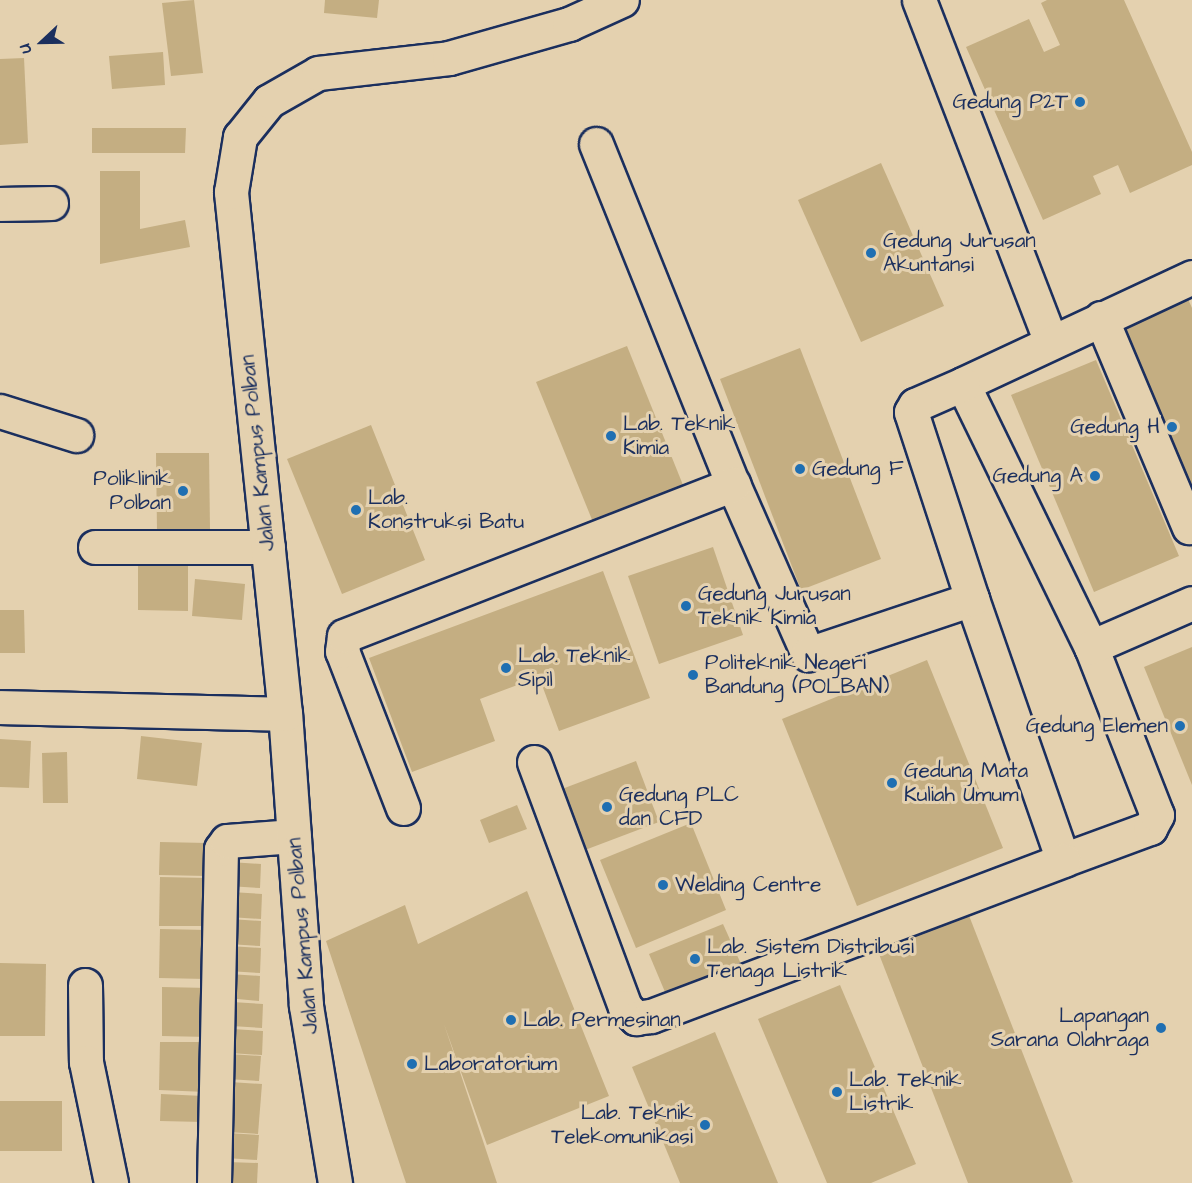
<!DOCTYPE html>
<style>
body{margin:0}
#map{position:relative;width:1192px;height:1183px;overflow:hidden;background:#e4d1af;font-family:"Architects Daughter",sans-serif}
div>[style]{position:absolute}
.building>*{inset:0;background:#c4ae82}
.roads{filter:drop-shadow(2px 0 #1b2f5e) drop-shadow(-2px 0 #1b2f5e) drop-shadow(0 2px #1b2f5e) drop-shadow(0 -2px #1b2f5e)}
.minor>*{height:33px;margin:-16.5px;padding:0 16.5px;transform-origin:16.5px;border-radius:16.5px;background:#e4d1af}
.dots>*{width:16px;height:16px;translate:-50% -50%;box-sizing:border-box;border:3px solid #e4d1af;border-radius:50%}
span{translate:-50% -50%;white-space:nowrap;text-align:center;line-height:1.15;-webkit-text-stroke:6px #e4d1af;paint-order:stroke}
.poi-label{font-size:21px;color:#1b2f5e}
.right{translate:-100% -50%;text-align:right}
.left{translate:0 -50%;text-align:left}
.street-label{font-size:21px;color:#1b2f5e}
.north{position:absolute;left:12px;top:12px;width:60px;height:60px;-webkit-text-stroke:4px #e4d1af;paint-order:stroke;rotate:248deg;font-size:16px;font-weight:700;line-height:24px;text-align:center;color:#1b2f5e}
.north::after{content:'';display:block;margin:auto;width:21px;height:27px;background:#1b2f5e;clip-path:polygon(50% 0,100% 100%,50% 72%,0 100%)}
</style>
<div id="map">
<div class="building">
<div style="clip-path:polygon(194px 0,203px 73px,171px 76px,162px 3px)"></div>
<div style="clip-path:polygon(325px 0,379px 0,377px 18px,324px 13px)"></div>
<div style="clip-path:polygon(1047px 0,1124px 0,1192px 152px,1192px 165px,1130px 193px,1118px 165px,1093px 176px,1101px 194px,1043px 220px,966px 47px,1029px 19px,1044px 52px,1060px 45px,1041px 3px)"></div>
<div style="clip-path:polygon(163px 52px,165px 85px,112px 89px,109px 56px)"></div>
<div style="clip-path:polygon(24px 58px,28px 143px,0 145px,0 59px)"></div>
<div style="clip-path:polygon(92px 128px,186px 128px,185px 153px,92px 153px)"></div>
<div style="clip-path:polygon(881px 163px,944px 306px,861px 342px,798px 200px)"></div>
<div style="clip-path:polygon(100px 171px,140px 171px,140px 229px,185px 220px,190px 247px,100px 264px)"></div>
<div style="clip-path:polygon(1188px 299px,1192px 308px,1192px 521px,1114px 333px)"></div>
<div style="clip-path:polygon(627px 346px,685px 490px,595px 527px,536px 382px)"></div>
<div style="clip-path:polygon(800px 348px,881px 559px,801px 590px,720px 379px)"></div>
<div style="clip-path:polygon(1096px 360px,1179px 556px,1094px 592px,1011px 395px)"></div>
<div style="clip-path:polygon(371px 425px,425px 560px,342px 594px,287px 459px)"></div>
<div style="clip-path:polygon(156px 453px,209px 453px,210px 529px,157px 530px)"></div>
<div style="clip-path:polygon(713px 547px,743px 635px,659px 664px,628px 576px)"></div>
<div style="clip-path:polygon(138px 555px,188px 555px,188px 611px,138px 610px)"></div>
<div style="clip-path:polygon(603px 571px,650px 698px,559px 731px,539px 677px,480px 699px,495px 741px,412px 772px,369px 658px)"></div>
<div style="clip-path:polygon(195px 579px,245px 584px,242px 620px,192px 616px)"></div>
<div style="clip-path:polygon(0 610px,24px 610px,25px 653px,0 653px)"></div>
<div style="clip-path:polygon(1192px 647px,1192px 785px,1144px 667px)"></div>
<div style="clip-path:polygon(927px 660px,1003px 848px,857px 906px,782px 719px)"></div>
<div style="clip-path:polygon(141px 736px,202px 743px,197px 786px,137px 779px)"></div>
<div style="clip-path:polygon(0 739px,31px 741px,29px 788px,0 787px)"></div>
<div style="clip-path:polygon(67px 752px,68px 803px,43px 803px,42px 753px)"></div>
<div style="clip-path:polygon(636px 761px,659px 822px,577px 853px,554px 792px)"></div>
<div style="clip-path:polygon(517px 805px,527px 829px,489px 843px,480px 820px)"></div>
<div style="clip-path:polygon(691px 823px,726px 910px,636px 948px,600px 860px)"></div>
<div style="clip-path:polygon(160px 842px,207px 843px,207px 876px,159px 875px)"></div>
<div style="clip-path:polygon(230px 862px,261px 864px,260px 888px,228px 886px)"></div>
<div style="clip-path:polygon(160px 877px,207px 878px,206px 926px,159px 926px)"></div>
<div style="clip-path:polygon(527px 891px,609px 1096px,487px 1145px,444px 1024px,497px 1183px,406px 1183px,326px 941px,405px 905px,418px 944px)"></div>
<div style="clip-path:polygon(231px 892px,262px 894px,261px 919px,229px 917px)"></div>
<div style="clip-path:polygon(968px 913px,1073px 1182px,1070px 1183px,968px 1183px,877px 949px)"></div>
<div style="clip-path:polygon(230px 919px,261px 921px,260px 946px,228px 944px)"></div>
<div style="clip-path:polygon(723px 924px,741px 964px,665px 992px,649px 954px)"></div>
<div style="clip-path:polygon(160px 929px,207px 930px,207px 979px,159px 978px)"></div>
<div style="clip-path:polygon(230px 946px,261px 948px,260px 973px,228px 971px)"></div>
<div style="clip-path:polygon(0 963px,46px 964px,45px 1036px,0 1036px)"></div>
<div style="clip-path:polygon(229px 974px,260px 976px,259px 1001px,227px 998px)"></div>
<div style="clip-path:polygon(840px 985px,916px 1164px,871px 1183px,827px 1183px,758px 1019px)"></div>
<div style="clip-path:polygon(162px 987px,209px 988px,209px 1037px,162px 1036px)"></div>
<div style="clip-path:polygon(232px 1002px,263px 1004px,262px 1028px,231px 1026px)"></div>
<div style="clip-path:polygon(232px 1029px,263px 1031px,262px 1055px,230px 1053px)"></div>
<div style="clip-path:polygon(715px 1032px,778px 1183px,680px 1183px,632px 1067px)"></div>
<div style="clip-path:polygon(160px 1042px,207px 1042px,206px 1092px,159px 1090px)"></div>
<div style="clip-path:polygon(229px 1054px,261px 1056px,259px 1081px,227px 1079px)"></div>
<div style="clip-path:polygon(230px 1082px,262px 1084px,258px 1134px,227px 1132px)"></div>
<div style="clip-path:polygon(161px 1094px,203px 1096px,203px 1122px,160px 1121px)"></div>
<div style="clip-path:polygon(0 1101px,62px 1101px,62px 1151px,0 1151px)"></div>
<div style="clip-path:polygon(227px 1133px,259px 1135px,257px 1160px,226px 1158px)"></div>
<div style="clip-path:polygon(227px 1162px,258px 1163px,257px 1183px,226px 1183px)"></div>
</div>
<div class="roads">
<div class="minor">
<div style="left:919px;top:0;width:364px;rotate:68.9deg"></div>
<div style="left:596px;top:144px;width:367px;rotate:68.1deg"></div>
<div style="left:733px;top:484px;width:186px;rotate:66.2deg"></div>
<div style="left:808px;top:654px;width:173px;rotate:-18.5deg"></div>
<div style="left:972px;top:599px;width:276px;rotate:70.8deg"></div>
<div style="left:1063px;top:860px;width:93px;rotate:-20.2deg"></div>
<div style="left:1150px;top:828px;width:15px;rotate:-62deg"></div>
<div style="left:1157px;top:815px;width:180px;rotate:-111.4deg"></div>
<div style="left:1091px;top:647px;width:292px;rotate:-116deg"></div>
<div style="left:963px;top:384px;width:253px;rotate:-25deg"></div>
<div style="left:0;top:204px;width:51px;rotate:-1.1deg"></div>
<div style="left:1101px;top:318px;width:227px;rotate:67.2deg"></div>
<div style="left:963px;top:384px;width:52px;rotate:156.4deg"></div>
<div style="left:915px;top:405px;width:8px;rotate:120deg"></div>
<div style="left:911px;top:412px;width:197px;rotate:71.9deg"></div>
<div style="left:0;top:411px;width:80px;rotate:17.5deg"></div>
<div style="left:95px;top:547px;width:173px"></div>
<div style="left:1091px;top:647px;width:110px;rotate:-23.5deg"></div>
<div style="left:0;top:707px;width:285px;rotate:1.4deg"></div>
<div style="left:534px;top:762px;width:261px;rotate:69.6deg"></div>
<div style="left:625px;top:1007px;width:16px;rotate:45deg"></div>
<div style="left:636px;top:1018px;width:15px;rotate:-8deg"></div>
<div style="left:651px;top:1016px;width:441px;rotate:-20.7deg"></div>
<div style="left:403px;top:808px;width:168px;rotate:-111.2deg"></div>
<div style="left:342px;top:651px;width:15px;rotate:-82deg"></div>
<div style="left:344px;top:636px;width:418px;rotate:-21.3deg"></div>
<div style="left:85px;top:985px;width:77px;rotate:89.3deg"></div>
<div style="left:86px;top:1062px;width:124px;rotate:78.3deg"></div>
<div style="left:214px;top:1183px;width:334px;rotate:-88.8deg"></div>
<div style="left:221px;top:849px;width:10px;rotate:-53deg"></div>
<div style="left:227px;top:841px;width:67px;rotate:-4.3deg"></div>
<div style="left:335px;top:1183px;width:180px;rotate:-99.3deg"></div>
<div style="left:306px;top:1005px;width:292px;rotate:-94.1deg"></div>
<div style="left:285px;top:714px;width:525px;rotate:-95.91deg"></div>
<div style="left:231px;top:192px;width:56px;rotate:-80.7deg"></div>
<div style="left:240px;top:137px;width:46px;rotate:-51.1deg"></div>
<div style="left:269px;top:101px;width:56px;rotate:-29.7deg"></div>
<div style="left:318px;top:73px;width:132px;rotate:-6.5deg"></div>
<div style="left:449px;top:58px;width:125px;rotate:-15.8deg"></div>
<div style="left:569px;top:24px;width:58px;rotate:-24.4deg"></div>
</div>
</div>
<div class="dots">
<div style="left:1080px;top:102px;background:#1f6fb2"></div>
<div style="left:871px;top:253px;background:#1f6fb2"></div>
<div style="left:1172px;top:427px;background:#1f6fb2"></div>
<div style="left:611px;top:436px;background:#1f6fb2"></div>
<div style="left:800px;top:469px;background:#1f6fb2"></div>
<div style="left:1095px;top:476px;background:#1f6fb2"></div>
<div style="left:183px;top:491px;background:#1f6fb2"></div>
<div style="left:356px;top:510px;background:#1f6fb2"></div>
<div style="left:686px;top:606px;background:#1f6fb2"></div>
<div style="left:506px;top:668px;background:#1f6fb2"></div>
<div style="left:693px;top:675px;background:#1f6fb2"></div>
<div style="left:1180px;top:726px;background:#1f6fb2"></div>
<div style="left:892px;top:783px;background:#1f6fb2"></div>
<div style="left:607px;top:807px;background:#1f6fb2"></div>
<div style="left:663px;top:885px;background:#1f6fb2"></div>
<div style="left:695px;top:959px;background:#1f6fb2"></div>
<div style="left:511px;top:1020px;background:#1f6fb2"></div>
<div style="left:1161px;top:1028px;background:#1f6fb2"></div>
<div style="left:412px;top:1064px;background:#1f6fb2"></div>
<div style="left:837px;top:1092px;background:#1f6fb2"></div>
<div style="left:705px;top:1125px;background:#1f6fb2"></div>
</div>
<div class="poi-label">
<span class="right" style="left:1068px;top:102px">Gedung P2T</span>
<span class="left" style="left:883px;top:253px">Gedung Jurusan<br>Akuntansi</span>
<span class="left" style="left:623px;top:436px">Lab. Teknik<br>Kimia</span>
<span class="right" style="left:1160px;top:427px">Gedung H</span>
<span class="left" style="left:812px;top:469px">Gedung F</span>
<span class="right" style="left:1083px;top:476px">Gedung A</span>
<span class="right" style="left:171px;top:491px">Poliklinik<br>Polban</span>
<span class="left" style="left:368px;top:510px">Lab.<br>Konstruksi Batu</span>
<span class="left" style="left:698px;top:606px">Gedung Jurusan<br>Teknik Kimia</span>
<span class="left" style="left:518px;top:668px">Lab. Teknik<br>Sipil</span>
<span class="left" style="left:705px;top:675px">Politeknik Negeri<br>Bandung (POLBAN)</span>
<span class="right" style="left:1168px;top:726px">Gedung Elemen</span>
<span class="left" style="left:904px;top:783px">Gedung Mata<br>Kuliah Umum</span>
<span class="left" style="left:619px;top:807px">Gedung PLC<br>dan CFD</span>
<span class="left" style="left:675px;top:885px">Welding Centre</span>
<span class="left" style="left:707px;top:959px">Lab. Sistem Distribusi<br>Tenaga Listrik</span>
<span class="right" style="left:1149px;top:1028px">Lapangan<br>Sarana Olahraga</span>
<span class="left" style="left:523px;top:1020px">Lab. Permesinan</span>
<span class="left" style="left:424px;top:1064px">Laboratorium</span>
<span class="left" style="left:849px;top:1092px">Lab. Teknik<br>Listrik</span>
<span class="right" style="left:693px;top:1125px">Lab. Teknik<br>Telekomunikasi</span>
</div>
<div class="street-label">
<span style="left:258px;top:453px;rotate:-96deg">Jalan Kampus Polban</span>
<span style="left:303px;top:936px;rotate:-95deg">Jalan Kampus Polban</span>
</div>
<div class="north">U</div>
</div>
